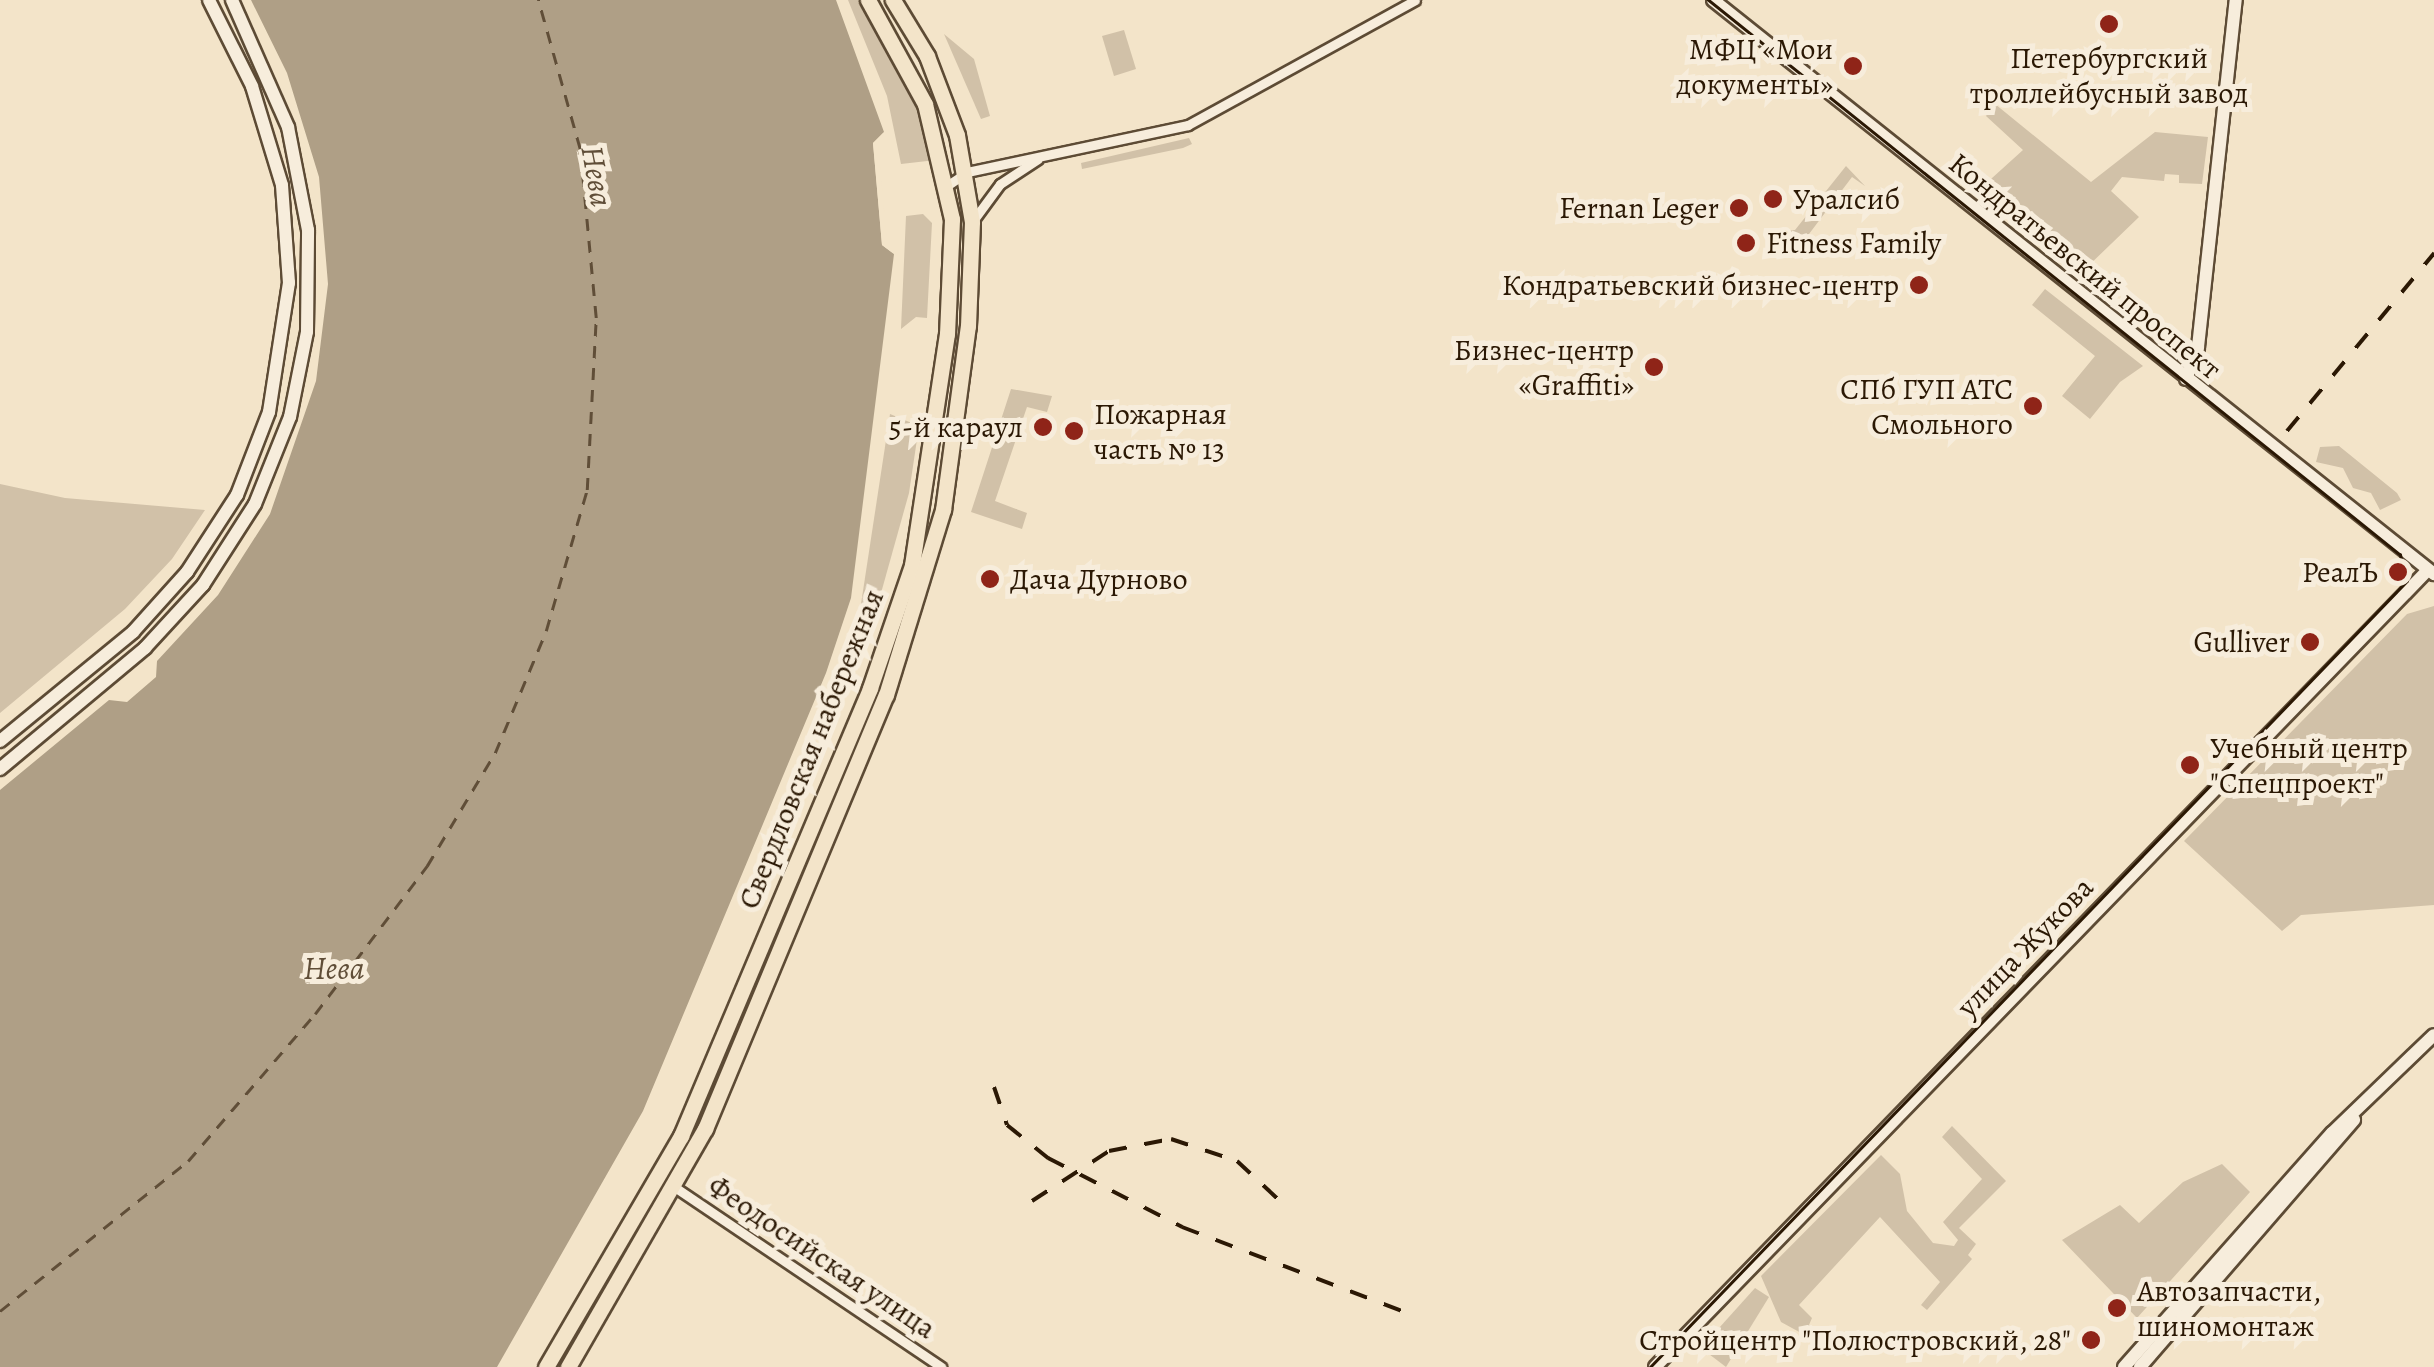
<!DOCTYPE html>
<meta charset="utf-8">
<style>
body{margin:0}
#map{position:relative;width:2434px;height:1367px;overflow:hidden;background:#f3e4c9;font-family:Alegreya,serif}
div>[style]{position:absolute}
.green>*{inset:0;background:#d1c1a8}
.water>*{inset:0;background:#af9f86}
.pier>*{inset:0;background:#f3e4c9}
.ferry>*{height:2.5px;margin-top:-1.25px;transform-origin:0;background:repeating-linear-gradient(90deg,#604e38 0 12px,transparent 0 22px)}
.roads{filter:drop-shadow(2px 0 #5d4b35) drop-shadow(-2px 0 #5d4b35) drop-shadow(0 2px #5d4b35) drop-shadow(0 -2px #5d4b35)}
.street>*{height:9px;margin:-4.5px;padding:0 4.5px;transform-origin:4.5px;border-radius:4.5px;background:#f7eddc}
.secondary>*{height:12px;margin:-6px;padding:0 6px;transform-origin:6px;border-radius:6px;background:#f7eddc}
.primary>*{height:15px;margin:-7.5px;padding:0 7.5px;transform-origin:7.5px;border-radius:7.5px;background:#f3e4c9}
.tram>*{height:2.5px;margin:-1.25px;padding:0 1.25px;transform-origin:1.25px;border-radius:1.25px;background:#2b1804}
.rail>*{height:4px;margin-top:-2px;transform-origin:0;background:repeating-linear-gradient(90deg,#2b1804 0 18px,transparent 0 36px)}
.dots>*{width:28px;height:28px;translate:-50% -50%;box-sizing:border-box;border:5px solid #f7eddc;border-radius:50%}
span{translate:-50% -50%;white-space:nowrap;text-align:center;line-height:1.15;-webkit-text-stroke:10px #f7eddc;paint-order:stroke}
.poi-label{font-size:30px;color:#2b1804}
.right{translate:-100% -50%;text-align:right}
.left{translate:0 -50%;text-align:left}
.street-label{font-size:30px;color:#2b1804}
.water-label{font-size:32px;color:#604e38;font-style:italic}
</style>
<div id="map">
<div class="green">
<div style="clip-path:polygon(848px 0,862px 0,911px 84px,936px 160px,901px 164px,887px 96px)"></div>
<div style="clip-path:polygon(1124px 30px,1136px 69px,1114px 76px,1102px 36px)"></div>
<div style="clip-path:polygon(944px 34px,974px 59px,990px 116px,981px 119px)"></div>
<div style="clip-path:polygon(1995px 104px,2091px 182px,2155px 132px,2208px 137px,2202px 184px,2179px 183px,2179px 175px,2165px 174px,2164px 181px,2122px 177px,2111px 191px,2139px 217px,2083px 271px,1981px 188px,2023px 150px,1986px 116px)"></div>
<div style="clip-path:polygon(1189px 138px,1192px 144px,1183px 148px,1082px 169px,1081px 163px)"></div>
<div style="clip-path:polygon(1846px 166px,1865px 186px,1852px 177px,1806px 238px,1787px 231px,1795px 230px)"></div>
<div style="clip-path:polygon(923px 214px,932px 223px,927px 318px,916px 317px,901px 329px,906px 216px)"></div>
<div style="clip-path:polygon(2045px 289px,2143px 366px,2120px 382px,2090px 419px,2062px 396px,2095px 356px,2032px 305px)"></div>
<div style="clip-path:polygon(1011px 389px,1052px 396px,1047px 412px,1027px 407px,995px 501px,1027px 513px,1022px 529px,971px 512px)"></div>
<div style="clip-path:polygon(890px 414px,919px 426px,909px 493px,876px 611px,861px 604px)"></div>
<div style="clip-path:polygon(2339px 446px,2397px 493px,2401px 500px,2380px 510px,2371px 493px,2353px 488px,2343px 468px,2316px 462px,2320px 447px)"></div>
<div style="clip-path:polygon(0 484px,65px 498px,205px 510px,172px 559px,125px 609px,0 713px)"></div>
<div style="clip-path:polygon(2434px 606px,2434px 905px,2301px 915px,2282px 931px,2184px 841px,2407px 614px)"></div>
<div style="clip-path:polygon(1952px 1126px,2006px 1181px,1959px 1228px,1976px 1244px,1968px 1255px,1972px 1259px,1927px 1310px,1921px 1305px,1940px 1282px,1880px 1217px,1799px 1305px,1812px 1318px,1809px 1325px,1839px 1347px,1836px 1352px,1781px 1322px,1761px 1276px,1881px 1155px,1900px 1174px,1907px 1211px,1933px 1243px,1954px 1246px,1958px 1240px,1943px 1222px,1982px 1179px,1942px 1137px)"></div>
<div style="clip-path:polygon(2222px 1164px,2250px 1192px,2137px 1318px,2062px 1240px,2120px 1205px,2139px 1223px,2183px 1182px)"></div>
<div style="clip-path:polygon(1755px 1288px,1769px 1297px,1726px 1367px,1701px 1348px)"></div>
</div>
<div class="water">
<div style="clip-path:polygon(251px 0,836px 0,884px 132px,873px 143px,882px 245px,894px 254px,851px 598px,826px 673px,643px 1111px,497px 1367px,0 1367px,0 790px,109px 700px,127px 702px,156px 677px,157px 661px,218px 595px,270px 514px,316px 381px,328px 284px,319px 177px,287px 73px)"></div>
</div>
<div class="pier">
<div style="clip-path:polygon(884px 132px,878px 143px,887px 243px,894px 254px,882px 245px,873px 143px)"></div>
</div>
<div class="ferry">
<div style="left:0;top:1311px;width:241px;rotate:-38.6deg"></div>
<div style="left:188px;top:1161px;width:194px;rotate:-49.2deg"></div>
<div style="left:315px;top:1014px;width:186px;rotate:-52.9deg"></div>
<div style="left:427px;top:866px;width:132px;rotate:-59deg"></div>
<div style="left:495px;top:753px;width:132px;rotate:-67.3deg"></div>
<div style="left:546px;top:631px;width:147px;rotate:-73.8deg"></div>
<div style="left:587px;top:490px;width:172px;rotate:-87deg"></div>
<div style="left:596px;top:318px;width:170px;rotate:-95.4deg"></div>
<div style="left:580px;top:149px;width:155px;rotate:-105.7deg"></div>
</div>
<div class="roads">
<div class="street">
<div style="left:948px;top:185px;width:23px;rotate:-34deg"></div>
<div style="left:967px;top:172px;width:226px;rotate:-12deg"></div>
<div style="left:1188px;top:125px;width:259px;rotate:-28.8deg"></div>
<div style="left:972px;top:222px;width:47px;rotate:-53.6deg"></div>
<div style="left:1000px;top:184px;width:45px;rotate:-33.3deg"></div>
<div style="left:676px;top:1188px;width:320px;rotate:34deg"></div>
</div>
<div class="secondary">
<div style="left:1713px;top:0;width:922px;rotate:38.52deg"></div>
<div style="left:2186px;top:379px;width:34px;rotate:-69deg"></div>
<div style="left:2198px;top:347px;width:349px;rotate:-83.8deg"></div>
<div style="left:0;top:741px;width:172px;rotate:-39.3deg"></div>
<div style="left:133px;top:632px;width:81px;rotate:-48deg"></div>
<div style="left:187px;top:572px;width:92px;rotate:-57deg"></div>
<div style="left:237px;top:495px;width:89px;rotate:-68.9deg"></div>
<div style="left:269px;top:412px;width:131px;rotate:-81.2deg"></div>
<div style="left:289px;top:283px;width:98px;rotate:-94.1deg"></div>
<div style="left:282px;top:185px;width:103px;rotate:-106.9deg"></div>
<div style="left:252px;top:86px;width:96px;rotate:-116.6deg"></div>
<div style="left:0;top:769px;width:189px;rotate:-39.8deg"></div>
<div style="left:145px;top:648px;width:86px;rotate:-47.4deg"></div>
<div style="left:203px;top:585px;width:96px;rotate:-57.3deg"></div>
<div style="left:255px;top:504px;width:94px;rotate:-68.1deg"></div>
<div style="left:290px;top:417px;width:87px;rotate:-78.7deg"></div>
<div style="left:307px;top:332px;width:102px;rotate:-89.4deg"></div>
<div style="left:308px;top:230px;width:105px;rotate:-101deg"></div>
<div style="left:288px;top:127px;width:139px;rotate:-113.8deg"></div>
<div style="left:1655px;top:1367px;width:1109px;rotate:-45.88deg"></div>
<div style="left:2124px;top:1367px;width:313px;rotate:-48.4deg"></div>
<div style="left:2332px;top:1133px;width:141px;rotate:-43.9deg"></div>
<div style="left:2140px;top:1367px;width:327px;rotate:-49.1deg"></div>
</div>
<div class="primary">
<div style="left:546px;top:1367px;width:268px;rotate:-59.7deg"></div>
<div style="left:681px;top:1136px;width:486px;rotate:-67.1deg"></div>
<div style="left:870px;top:688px;width:130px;rotate:-71.1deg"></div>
<div style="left:912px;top:565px;width:234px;rotate:-81.4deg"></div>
<div style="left:947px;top:334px;width:115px;rotate:-87.5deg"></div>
<div style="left:952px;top:219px;width:118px;rotate:-103.2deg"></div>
<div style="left:925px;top:104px;width:119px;rotate:-118.7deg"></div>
<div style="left:568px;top:1367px;width:275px;rotate:-60.1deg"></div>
<div style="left:705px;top:1129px;width:470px;rotate:-67.4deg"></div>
<div style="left:886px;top:695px;width:194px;rotate:-72.9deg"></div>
<div style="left:943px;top:510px;width:186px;rotate:-82.3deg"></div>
<div style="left:968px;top:326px;width:104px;rotate:-87.8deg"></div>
<div style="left:972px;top:222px;width:88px;rotate:-99.8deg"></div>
<div style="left:957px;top:135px;width:85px;rotate:-110.8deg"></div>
<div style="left:927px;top:56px;width:66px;rotate:-121.3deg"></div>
</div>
</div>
<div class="tram">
<div style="left:1650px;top:1367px;width:1091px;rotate:-46.08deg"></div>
<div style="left:2407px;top:581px;width:27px;rotate:-105deg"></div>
<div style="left:2400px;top:555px;width:887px;rotate:-141.27deg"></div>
</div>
<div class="rail">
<div style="left:2287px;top:431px;width:231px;rotate:-50.4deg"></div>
<div style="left:994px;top:1087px;width:40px;rotate:71.1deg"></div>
<div style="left:1007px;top:1125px;width:53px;rotate:38.8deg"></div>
<div style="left:1048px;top:1158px;width:151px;rotate:27.2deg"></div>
<div style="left:1182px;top:1227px;width:247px;rotate:20.9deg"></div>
<div style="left:1032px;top:1201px;width:92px;rotate:-33deg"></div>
<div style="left:1109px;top:1151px;width:63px;rotate:-11deg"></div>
<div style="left:1171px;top:1139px;width:70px;rotate:18.4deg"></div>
<div style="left:1237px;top:1161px;width:59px;rotate:42.9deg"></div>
</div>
<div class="dots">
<div style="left:2109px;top:24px;background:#8f2418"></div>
<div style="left:1853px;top:66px;background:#8f2418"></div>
<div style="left:1773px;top:199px;background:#8f2418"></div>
<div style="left:1739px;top:208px;background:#8f2418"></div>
<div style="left:1746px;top:243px;background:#8f2418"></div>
<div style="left:1919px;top:285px;background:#8f2418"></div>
<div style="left:1654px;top:367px;background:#8f2418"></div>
<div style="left:2033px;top:406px;background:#8f2418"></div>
<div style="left:1043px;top:427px;background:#8f2418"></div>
<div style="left:1074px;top:431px;background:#8f2418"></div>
<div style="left:2398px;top:572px;background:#8f2418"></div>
<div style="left:990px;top:579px;background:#8f2418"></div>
<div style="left:2310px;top:642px;background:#8f2418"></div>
<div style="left:2190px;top:765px;background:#8f2418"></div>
<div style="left:2117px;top:1308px;background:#8f2418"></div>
<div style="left:2091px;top:1340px;background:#8f2418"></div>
</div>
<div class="poi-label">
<span class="right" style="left:1833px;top:66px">МФЦ «Мои<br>документы»</span>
<span style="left:2109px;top:75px">Петербургский<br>троллейбусный завод</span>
<span class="left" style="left:1793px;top:199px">Уралсиб</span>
<span class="right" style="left:1719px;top:208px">Fernan Leger</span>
<span class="left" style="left:1766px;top:243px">Fitness Family</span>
<span class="right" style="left:1899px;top:285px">Кондратьевский бизнес-центр</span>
<span class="right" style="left:1634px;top:367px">Бизнес-центр<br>«Graffiti»</span>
<span class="right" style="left:2013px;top:406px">СПб ГУП АТС<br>Смольного</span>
<span class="left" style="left:1094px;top:431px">Пожарная<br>часть № 13</span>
<span class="right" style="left:1023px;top:427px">5-й караул</span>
<span class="right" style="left:2378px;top:572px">РеалЪ</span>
<span class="left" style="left:1010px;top:579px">Дача Дурново</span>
<span class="right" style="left:2290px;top:642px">Gulliver</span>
<span class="left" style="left:2210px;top:765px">Учебный центр<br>"Спецпроект"</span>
<span class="left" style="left:2137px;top:1308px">Автозапчасти,<br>шиномонтаж</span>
<span class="right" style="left:2071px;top:1340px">Стройцентр "Полюстровский, 28"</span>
</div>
<div class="street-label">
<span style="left:2085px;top:266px;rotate:39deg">Кондратьевский проспект</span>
<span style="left:811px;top:749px;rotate:-68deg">Свердловская набережная</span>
<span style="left:2025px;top:947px;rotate:-46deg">улица Жукова</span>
<span style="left:822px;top:1257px;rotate:34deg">Феодосийская улица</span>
</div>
<div class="water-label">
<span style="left:597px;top:176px;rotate:80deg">Нева</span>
<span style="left:334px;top:968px">Нева</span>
</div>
</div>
